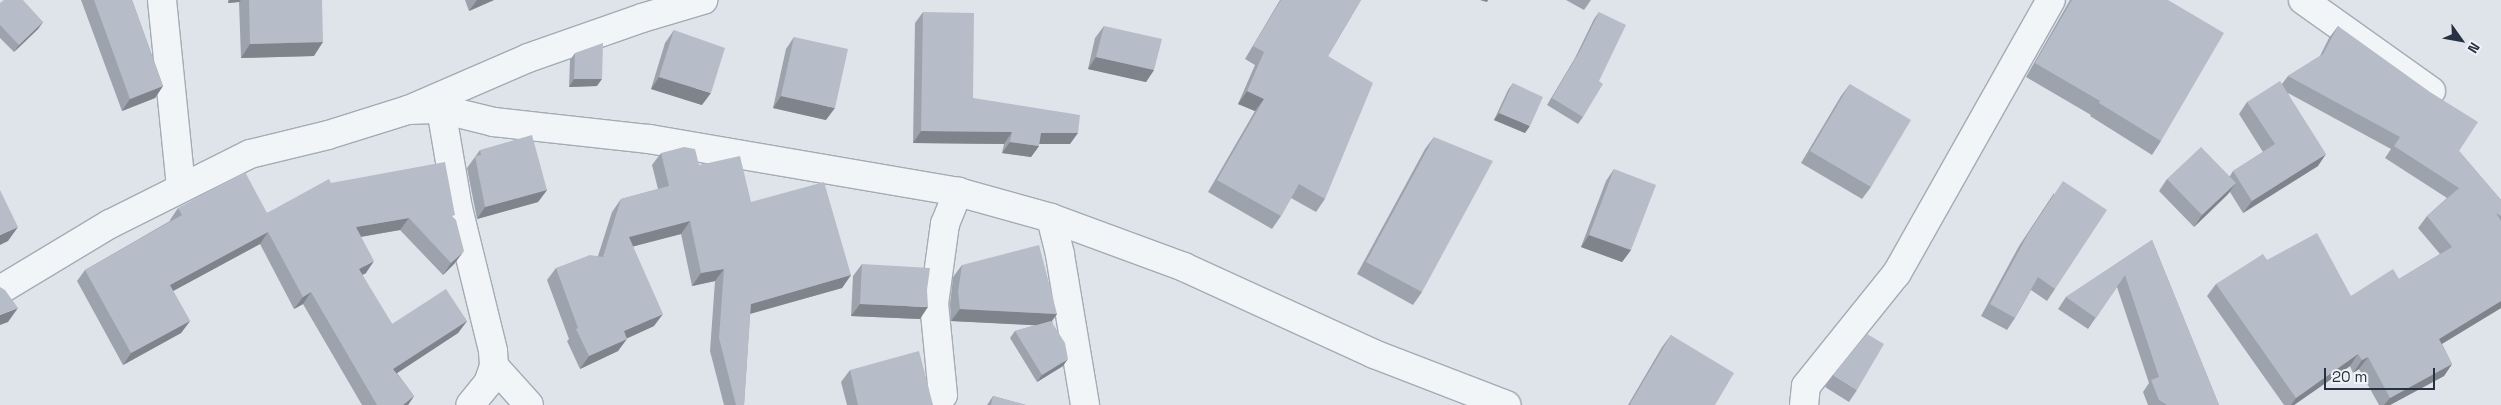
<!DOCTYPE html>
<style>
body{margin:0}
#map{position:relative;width:2501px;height:405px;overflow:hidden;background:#dfe4ea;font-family:"Space Grotesk",sans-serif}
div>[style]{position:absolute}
.roads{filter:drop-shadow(1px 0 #a4abb5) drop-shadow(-1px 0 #a4abb5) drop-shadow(0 1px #a4abb5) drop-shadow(0 -1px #a4abb5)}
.street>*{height:28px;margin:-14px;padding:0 14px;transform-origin:14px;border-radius:14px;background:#f2f5f8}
.wall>*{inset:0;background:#9da3ac}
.shaded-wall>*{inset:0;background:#7f848c}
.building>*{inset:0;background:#b6bdc8}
span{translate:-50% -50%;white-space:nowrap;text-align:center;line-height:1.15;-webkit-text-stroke:5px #eff3f7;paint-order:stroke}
.north{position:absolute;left:2436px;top:15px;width:50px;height:50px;-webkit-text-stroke:4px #eff3f7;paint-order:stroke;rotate:122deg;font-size:14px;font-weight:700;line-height:20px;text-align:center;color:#263243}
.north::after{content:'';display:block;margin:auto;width:18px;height:22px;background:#263243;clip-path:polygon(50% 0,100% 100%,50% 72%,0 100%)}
.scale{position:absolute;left:2324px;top:368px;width:111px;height:22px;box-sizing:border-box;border:2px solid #263243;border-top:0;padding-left:6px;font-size:15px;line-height:18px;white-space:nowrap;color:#263243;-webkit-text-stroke:4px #eff3f7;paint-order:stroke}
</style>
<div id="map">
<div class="roads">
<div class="street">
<div style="left:162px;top:0;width:188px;rotate:84.2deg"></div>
<div style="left:2303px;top:0;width:157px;rotate:35.4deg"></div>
<div style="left:441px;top:109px;width:100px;rotate:80.3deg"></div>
<div style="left:458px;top:208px;width:147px;rotate:76.2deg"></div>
<div style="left:493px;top:351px;width:15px;rotate:86deg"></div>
<div style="left:494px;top:366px;width:18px;rotate:109deg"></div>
<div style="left:488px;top:383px;width:28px;rotate:129deg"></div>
<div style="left:408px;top:110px;width:33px;rotate:-2deg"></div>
<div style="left:441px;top:109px;width:55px;rotate:13.8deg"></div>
<div style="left:494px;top:122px;width:156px;rotate:6.3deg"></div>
<div style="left:649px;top:139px;width:314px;rotate:9.7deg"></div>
<div style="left:958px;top:192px;width:97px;rotate:15.6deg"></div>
<div style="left:1051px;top:218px;width:38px;rotate:76deg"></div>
<div style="left:1060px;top:255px;width:152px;rotate:80.5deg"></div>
<div style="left:1051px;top:218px;width:142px;rotate:20.2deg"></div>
<div style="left:1184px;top:267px;width:209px;rotate:24.6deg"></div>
<div style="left:1374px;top:354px;width:142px;rotate:21.1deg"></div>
<div style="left:0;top:290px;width:128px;rotate:-31deg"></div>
<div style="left:110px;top:224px;width:157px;rotate:-26.6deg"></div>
<div style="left:250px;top:154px;width:80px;rotate:-13.7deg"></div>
<div style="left:328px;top:135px;width:84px;rotate:-17.4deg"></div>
<div style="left:408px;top:110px;width:131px;rotate:-23.4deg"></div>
<div style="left:528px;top:58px;width:121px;rotate:-19.3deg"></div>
<div style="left:642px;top:18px;width:64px;rotate:-16.4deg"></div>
<div style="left:494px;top:366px;width:52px;rotate:48.1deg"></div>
<div style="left:943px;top:395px;width:91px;rotate:-95.6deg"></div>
<div style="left:934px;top:304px;width:81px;rotate:-82.2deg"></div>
<div style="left:945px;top:224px;width:35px;rotate:-68deg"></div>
<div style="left:1804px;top:405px;width:19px;rotate:-84deg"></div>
<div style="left:1806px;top:386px;width:145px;rotate:-51.2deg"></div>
<div style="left:1897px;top:273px;width:313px;rotate:-60.6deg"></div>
</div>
</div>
<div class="wall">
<div style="clip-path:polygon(81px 0,132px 0,163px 86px,155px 98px,122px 111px)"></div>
<div style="clip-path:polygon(228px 0,322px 0,314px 56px,241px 58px,239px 2px,228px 3px)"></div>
<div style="clip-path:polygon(465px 0,494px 0,469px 11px)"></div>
<div style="clip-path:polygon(1280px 0,1361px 0,1328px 56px,1325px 199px,1316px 212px,1291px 198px,1281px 216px,1272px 229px,1208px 192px,1255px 111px,1238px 104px,1255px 65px,1245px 59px)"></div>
<div style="clip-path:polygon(1566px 0,1591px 0,1584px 10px)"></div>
<div style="clip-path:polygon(2070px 0,2168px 0,2161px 141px,2152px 155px,2090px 116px,2091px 115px,2026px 77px)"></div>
<div style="clip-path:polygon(0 3px,43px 22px,38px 29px,14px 52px,0 38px)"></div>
<div style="clip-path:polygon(923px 12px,973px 98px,1070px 144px,1039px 144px,1039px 146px,1031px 157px,1002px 153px,1004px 144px,913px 143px,915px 23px)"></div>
<div style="clip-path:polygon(1599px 12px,1599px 81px,1583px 117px,1578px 124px,1547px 105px,1575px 58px,1594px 19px)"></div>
<div style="clip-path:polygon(1104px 26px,1154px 70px,1146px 82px,1088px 69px,1095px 38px)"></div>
<div style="clip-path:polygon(2338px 26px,2459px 151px,2501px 200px,2501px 308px,2442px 344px,2452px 364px,2444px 376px,2390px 405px,2379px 405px,2359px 369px,2353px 373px,2350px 366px,2294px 405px,2284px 405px,2207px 296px,2216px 284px,2267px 260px,2351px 296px,2399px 279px,2440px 254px,2418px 228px,2427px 216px,2447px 198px,2385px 158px,2391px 149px,2288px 93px,2318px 166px,2243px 213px,2230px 192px,2227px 195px,2194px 227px,2159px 191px,2167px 179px,2230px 176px,2233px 171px,2263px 152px,2239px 114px,2247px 102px,2282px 84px,2288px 76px,2320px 56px,2329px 38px)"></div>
<div style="clip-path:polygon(674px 30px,702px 105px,651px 89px,665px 43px)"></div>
<div style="clip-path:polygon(794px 37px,826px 120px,773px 108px,786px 49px)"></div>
<div style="clip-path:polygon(575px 53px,597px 86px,569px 87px,570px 60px)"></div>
<div style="clip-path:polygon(1513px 83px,1525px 133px,1494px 120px,1508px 90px)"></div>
<div style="clip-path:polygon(1850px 84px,1871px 187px,1862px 199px,1801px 163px,1841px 96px)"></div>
<div style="clip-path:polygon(1434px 137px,1422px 292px,1413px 305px,1357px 274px,1425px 149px)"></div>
<div style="clip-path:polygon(480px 150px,547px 190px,538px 202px,477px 219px,467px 168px)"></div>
<div style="clip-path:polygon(661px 153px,699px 165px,851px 275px,842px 288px,750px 314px,744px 405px,724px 405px,710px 351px,715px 281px,692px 286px,681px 234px,633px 246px,654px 326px,627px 338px,618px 351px,580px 369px,567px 341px,569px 339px,547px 280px,556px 268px,598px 256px,612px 212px,621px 199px,658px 189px,652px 165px)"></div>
<div style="clip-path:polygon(1614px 169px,1631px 250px,1622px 262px,1581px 247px,1606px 181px)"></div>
<div style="clip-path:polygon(331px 183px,453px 217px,455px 263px,443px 275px,400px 230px,361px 237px,366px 273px,362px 275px,392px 324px,467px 321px,458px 333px,397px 373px,414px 396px,408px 405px,362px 405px,303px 304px,294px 309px,260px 244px,173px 291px,190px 321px,181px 333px,123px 365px,77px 281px,85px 270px,170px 221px,170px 220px,178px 208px,267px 213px)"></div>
<div style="clip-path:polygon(2054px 193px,2055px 289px,2047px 301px,2031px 290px,2015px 318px,2007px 330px,1981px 316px,2019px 246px)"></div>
<div style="clip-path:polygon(2152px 240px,2219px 405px,2148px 405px,2143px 392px,2149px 383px,2117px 287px,2088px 329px,2058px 309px,2066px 297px)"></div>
<div style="clip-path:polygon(862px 264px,920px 319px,851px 316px,853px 276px)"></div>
<div style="clip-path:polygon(962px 265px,1057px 314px,1052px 321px,1063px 366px,1037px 382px,1010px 338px,1015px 331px,1036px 325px,951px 321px,950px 304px,953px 277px)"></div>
<div style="clip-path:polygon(1671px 335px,1715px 405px,1628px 405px,1662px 347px)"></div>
<div style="clip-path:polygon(850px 370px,933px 405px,847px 405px,841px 382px)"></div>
<div style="clip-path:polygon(1833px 375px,1857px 390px,1849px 402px,1825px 387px)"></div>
<div style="clip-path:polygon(993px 396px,1026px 405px,987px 405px)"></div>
</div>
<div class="shaded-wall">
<div style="clip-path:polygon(230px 0,241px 0,239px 2px,228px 3px)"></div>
<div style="clip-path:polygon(477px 0,494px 0,469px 11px)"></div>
<div style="clip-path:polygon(1480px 0,1488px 0,1487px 2px)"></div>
<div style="clip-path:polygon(43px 22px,38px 29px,14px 52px,19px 45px)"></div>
<div style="clip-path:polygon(323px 42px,314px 56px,241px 58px,250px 44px)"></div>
<div style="clip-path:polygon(1096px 57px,1154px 70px,1146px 82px,1088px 69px)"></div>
<div style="clip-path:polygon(659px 77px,711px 93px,702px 105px,651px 89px)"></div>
<div style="clip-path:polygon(574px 79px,602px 79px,597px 86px,569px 87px)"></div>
<div style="clip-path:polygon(163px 86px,155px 98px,122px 111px,130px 99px)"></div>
<div style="clip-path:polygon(1247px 91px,1264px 99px,1255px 111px,1238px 104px)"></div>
<div style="clip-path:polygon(781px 96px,835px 108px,826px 120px,773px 108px)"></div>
<div style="clip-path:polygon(1499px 113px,1530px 126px,1525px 133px,1494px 120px)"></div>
<div style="clip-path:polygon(921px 131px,1012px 132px,1004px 144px,913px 143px)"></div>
<div style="clip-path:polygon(1041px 133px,1078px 133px,1070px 144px,1033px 144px)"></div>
<div style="clip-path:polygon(1010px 142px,1039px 146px,1031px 157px,1002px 153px)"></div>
<div style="clip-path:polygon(2326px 154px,2318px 166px,2243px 213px,2252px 201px)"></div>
<div style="clip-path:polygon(2236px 183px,2227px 195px,2194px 227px,2202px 215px)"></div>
<div style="clip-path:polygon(547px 190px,538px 202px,477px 219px,485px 207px)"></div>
<div style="clip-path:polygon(409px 218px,400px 230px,347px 239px,356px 227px)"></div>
<div style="clip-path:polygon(690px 221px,681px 234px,620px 250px,629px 237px)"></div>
<div style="clip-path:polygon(18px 227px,8px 241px,0 245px,0 235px)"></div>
<div style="clip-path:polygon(268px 232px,260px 244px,162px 297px,170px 285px)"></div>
<div style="clip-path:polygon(1589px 235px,1631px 250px,1622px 262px,1581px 247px)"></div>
<div style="clip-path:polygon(464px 251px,455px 263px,443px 275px,451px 263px)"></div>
<div style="clip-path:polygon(374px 261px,366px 273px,350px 281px,359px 269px)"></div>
<div style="clip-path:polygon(724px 269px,715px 281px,692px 286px,701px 273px)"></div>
<div style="clip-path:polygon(851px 275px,842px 288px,742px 316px,751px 304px)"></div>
<div style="clip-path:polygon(311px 292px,303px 304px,294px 309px,303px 297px)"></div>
<div style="clip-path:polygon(2501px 301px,2501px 308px,2430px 351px,2439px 339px)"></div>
<div style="clip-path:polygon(860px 304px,928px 307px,920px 319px,851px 316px)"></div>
<div style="clip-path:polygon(18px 308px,8px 322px,0 325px,0 315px)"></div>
<div style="clip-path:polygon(960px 309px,1057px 314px,1048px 326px,951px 321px)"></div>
<div style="clip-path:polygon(663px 314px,654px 326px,615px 344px,624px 331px)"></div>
<div style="clip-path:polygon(190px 321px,181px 333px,123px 365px,131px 353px)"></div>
<div style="clip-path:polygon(467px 321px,458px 333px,385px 381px,393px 369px)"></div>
<div style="clip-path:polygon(627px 339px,618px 351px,580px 369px,589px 356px)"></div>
<div style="clip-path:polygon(2358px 354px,2350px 366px,2294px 405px,2291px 405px,2296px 398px)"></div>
<div style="clip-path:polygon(2368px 357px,2359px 369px,2353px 373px,2362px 360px)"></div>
<div style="clip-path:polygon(1068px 359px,1063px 366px,1037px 382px,1042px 375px)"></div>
<div style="clip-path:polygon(2452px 364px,2444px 376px,2390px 405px,2384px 405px,2390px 398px)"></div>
<div style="clip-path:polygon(414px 396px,408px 405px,403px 405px)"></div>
</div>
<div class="building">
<div style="clip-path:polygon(4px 0,23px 0,43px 22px,19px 45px,0 25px,0 3px)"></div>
<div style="clip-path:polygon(94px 0,132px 0,163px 86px,130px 99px)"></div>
<div style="clip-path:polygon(249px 0,322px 0,323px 42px,250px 44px)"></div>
<div style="clip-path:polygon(1281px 0,1361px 0,1328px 56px,1373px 83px,1325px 199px,1299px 184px,1281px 216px,1217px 180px,1264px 99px,1247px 91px,1264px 52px,1253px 46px)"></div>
<div style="clip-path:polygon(2072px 0,2168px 0,2224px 33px,2161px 141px,2099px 103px,2100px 101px,2035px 63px)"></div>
<div style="clip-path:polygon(923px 12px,974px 13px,973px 98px,1080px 115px,1078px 133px,1041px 133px,1039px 146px,1010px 142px,1012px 132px,921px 131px)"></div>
<div style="clip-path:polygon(1599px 12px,1626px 25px,1599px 81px,1603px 84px,1583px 117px,1552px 98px,1580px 51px)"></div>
<div style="clip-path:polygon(1104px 26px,1162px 39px,1154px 70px,1096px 57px)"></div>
<div style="clip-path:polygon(2338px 26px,2430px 92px,2478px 122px,2459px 151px,2501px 200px,2501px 216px,2496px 213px,2501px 221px,2501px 301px,2439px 339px,2452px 364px,2390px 398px,2368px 357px,2362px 360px,2358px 354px,2296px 398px,2216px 284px,2263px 254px,2267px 260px,2317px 233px,2351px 296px,2393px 269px,2399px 279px,2452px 247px,2427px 216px,2459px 188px,2394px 146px,2400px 137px,2288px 76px,2323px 54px)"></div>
<div style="clip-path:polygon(674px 30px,725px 48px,711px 93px,659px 77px)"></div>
<div style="clip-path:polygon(794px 37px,848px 49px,835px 108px,781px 96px)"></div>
<div style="clip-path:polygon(603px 43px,602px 79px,574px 79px,575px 53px)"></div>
<div style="clip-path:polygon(2280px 81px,2326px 154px,2252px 201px,2233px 171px,2275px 144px,2247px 102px)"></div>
<div style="clip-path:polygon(1513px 83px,1543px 97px,1530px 126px,1499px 113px)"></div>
<div style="clip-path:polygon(1850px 84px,1911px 120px,1871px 187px,1810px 151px)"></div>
<div style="clip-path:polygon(532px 135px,547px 190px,485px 207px,475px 156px,481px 155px,480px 150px)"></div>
<div style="clip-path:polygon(1434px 137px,1493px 161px,1422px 292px,1366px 262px)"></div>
<div style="clip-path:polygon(684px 147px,695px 149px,699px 165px,740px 156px,751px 202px,824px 182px,851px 275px,751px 304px,744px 405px,736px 405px,719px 338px,724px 269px,701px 273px,690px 221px,629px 237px,663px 314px,624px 331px,627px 339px,589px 356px,576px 329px,578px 328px,556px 268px,590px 255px,603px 257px,621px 199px,669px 186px,661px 153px)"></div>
<div style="clip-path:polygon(2201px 147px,2236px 183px,2202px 215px,2167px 179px)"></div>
<div style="clip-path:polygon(445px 162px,455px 215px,452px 216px,456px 220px,464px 251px,451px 263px,409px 218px,356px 227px,374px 261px,359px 269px,392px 324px,446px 289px,467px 321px,393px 369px,414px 396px,403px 405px,377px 405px,311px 292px,303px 297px,268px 232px,170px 285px,190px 321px,131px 353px,85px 270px,182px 215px,178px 208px,245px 172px,267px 213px,329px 179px,331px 183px)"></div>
<div style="clip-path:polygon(1614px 169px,1656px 185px,1631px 250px,1589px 235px)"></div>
<div style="clip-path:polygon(2063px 181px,2107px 210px,2055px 289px,2038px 277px,2015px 318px,1990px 304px,2028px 234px)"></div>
<div style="clip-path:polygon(0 190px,18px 227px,0 235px)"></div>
<div style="clip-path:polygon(2152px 240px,2219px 405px,2167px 405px,2159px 400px,2151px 380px,2159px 377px,2125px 275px,2096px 318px,2066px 297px)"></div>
<div style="clip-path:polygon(1039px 245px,1057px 314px,960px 309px,958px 292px,962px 265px)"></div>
<div style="clip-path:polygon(862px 264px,930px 268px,927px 290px,928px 307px,860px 304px)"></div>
<div style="clip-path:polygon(0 287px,5px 290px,18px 308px,0 315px)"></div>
<div style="clip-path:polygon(1051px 321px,1065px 343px,1068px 359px,1042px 375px,1015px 331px)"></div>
<div style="clip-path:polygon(1867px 334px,1884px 344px,1857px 390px,1833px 375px)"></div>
<div style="clip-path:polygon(1671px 335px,1734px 373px,1715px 405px,1631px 405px,1630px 404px)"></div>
<div style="clip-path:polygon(919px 351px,933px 405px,858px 405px,850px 370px)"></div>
<div style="clip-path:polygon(993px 396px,1026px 405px,991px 405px)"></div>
</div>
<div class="north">N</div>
<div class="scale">20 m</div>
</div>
